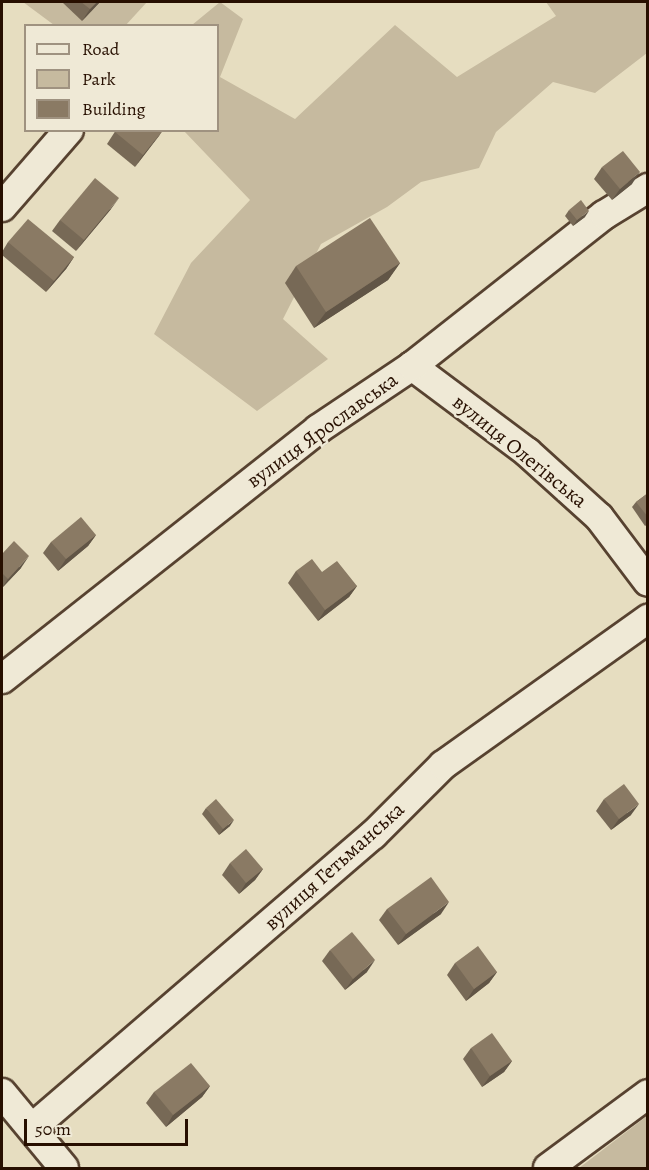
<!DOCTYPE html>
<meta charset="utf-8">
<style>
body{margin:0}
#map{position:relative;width:649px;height:1170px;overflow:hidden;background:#e6ddc0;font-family:Alegreya,serif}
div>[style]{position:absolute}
.green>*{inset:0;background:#c6ba9f}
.roads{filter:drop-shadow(2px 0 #574230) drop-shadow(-2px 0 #574230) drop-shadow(0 2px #574230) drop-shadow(0 -2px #574230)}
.minor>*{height:28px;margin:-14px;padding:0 14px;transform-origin:14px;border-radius:14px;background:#efe9d6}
.wall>*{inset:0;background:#776956}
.shaded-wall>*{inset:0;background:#615546}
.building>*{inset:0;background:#8a7a64}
span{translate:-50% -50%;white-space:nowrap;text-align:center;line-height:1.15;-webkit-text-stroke:5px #efe9d6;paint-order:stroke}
.street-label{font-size:21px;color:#270f00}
.frame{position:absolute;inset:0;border:3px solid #270f00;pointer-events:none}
.legend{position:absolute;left:24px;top:24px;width:195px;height:108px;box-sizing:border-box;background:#efe9d6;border:2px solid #9f9280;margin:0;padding:8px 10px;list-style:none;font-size:18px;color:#270f00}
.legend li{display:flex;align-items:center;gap:12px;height:30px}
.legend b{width:30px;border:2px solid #9f9280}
.scale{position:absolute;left:24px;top:1119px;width:164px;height:27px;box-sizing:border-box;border:3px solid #270f00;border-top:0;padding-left:8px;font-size:18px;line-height:21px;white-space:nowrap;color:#270f00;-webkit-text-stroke:4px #efe9d6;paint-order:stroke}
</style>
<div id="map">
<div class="green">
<div style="clip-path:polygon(23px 2px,147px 2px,125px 26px,54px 25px)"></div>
<div style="clip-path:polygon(220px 2px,243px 19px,220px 77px,295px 119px,395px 25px,457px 77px,556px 16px,546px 2px,647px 2px,647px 53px,595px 93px,553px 82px,496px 132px,479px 168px,421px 182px,387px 207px,321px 244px,283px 319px,328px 359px,257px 411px,154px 334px,191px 263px,250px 200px,184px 131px,218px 130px,218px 26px,192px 25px)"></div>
<div style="clip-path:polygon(647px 1116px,647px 1168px,579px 1168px)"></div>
</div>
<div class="roads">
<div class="minor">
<div style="left:2px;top:207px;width:102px;rotate:-49deg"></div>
<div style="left:412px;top:366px;width:144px;rotate:36.8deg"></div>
<div style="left:527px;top:452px;width:97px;rotate:42.1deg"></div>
<div style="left:599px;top:517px;width:81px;rotate:53deg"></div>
<div style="left:2px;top:679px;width:403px;rotate:-38.3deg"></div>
<div style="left:318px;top:429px;width:113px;rotate:-33.8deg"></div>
<div style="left:412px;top:366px;width:244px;rotate:-38.2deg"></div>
<div style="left:604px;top:215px;width:52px;rotate:-31.5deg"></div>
<div style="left:2px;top:1093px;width:97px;rotate:50.4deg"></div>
<div style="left:32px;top:1128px;width:450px;rotate:-40.7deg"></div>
<div style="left:373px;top:835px;width:99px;rotate:-45deg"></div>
<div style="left:443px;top:765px;width:252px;rotate:-35.5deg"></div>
<div style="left:548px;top:1168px;width:124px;rotate:-36.5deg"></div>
</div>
</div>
<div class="wall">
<div style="clip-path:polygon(62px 2px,100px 2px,82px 21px)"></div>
<div style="clip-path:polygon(116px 130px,163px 130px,135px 167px,107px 144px)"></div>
<div style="clip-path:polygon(602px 167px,632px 184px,612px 200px,594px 179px)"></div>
<div style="clip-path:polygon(111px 209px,76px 251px,52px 231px,60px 220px)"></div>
<div style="clip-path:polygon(569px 210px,585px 217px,573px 226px,565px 216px)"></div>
<div style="clip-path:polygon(8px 242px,74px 257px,66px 269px,46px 292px,2px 255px,2px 252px)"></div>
<div style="clip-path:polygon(400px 263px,388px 280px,314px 328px,285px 283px,296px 266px)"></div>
<div style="clip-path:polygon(648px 493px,648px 524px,645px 526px,632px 507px,636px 502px)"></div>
<div style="clip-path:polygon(96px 535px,88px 546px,58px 571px,43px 553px,51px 542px)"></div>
<div style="clip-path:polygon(2px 554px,21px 568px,2px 588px)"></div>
<div style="clip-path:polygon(296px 571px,322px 572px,357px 586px,349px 597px,318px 621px,288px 583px)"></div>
<div style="clip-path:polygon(604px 799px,631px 815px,611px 830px,596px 811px)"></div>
<div style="clip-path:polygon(206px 808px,230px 826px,219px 835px,202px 814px)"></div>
<div style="clip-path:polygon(230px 863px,263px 869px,255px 880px,239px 894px,222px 875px)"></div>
<div style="clip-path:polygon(387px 909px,441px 914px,398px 945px,379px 920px)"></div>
<div style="clip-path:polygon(330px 950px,367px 972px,345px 990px,322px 961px)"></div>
<div style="clip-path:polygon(455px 963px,497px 972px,489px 983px,466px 1001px,447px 975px)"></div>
<div style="clip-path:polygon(471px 1048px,512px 1061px,504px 1072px,482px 1087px,463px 1059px)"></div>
<div style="clip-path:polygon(210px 1086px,202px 1097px,166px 1127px,146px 1103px,154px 1092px)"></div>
</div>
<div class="shaded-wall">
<div style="clip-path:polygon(97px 2px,100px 2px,82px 21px,90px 9px)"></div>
<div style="clip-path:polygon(163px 130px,159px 136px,135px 167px,143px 155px)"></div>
<div style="clip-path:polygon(640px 172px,632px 184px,612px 200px,620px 189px)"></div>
<div style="clip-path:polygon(119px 198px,111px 209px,76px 251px,84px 240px)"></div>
<div style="clip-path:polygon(589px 211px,585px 217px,573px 226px,577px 220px)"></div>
<div style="clip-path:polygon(74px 257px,66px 269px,46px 292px,54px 281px)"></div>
<div style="clip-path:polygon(400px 263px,388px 280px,314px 328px,326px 312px)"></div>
<div style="clip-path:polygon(96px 535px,88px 546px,58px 571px,66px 559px)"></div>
<div style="clip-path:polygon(29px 556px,21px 568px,2px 588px,8px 579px)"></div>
<div style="clip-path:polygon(357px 586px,349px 597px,318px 621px,325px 610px)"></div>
<div style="clip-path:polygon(639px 804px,631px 815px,611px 830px,619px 819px)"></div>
<div style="clip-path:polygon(234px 820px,230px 826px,219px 835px,223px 829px)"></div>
<div style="clip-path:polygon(263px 869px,255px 880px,239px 894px,246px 883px)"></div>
<div style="clip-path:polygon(449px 902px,441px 914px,398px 945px,406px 934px)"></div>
<div style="clip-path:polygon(375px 960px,367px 972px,345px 990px,353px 979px)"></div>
<div style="clip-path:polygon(497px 972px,489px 983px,466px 1001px,474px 989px)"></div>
<div style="clip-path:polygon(512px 1061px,504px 1072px,482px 1087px,490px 1076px)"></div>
<div style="clip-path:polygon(210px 1086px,202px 1097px,166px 1127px,173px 1115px)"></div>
</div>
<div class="building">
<div style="clip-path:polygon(81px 2px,97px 2px,90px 9px)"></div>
<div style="clip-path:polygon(116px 130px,163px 130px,143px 155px,115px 132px)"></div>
<div style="clip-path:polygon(623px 151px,640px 172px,620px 189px,602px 167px)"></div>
<div style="clip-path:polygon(95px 178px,119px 198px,84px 240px,60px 220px)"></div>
<div style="clip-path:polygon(581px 200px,589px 211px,577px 220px,569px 210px)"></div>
<div style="clip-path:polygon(370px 218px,400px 263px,326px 312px,296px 266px)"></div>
<div style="clip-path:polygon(28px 219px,74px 257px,54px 281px,8px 242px)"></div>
<div style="clip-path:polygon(648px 493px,648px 517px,636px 502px)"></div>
<div style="clip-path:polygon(81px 517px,96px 535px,66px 559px,51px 542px)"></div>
<div style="clip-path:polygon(14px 541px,29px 556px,8px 579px,2px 573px,2px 554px)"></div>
<div style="clip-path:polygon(312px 559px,322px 572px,337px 561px,357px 586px,325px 610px,296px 571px)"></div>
<div style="clip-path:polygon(624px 784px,639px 804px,619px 819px,604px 799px)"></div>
<div style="clip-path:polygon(216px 799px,234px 820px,223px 829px,206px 808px)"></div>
<div style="clip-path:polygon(246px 849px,263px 869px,246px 883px,230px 863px)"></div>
<div style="clip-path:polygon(431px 877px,449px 902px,406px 934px,387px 909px)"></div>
<div style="clip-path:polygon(352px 932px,375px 960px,353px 979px,330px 950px)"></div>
<div style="clip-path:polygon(478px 946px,497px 972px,474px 989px,455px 963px)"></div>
<div style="clip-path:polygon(492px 1033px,512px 1061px,490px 1076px,471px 1048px)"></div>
<div style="clip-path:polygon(191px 1063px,210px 1086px,173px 1115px,154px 1092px)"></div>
</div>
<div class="street-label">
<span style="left:322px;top:430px;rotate:-36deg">вулиця Ярославська</span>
<span style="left:520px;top:451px;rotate:39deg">вулиця Олегівська</span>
<span style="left:334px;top:866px;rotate:-42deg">вулиця Гетьманська</span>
</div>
<div class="frame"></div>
<ul class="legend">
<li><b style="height:8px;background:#efe9d6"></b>Road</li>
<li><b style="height:16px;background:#c6ba9f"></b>Park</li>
<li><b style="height:16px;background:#8a7a64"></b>Building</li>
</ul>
<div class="scale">50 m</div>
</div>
